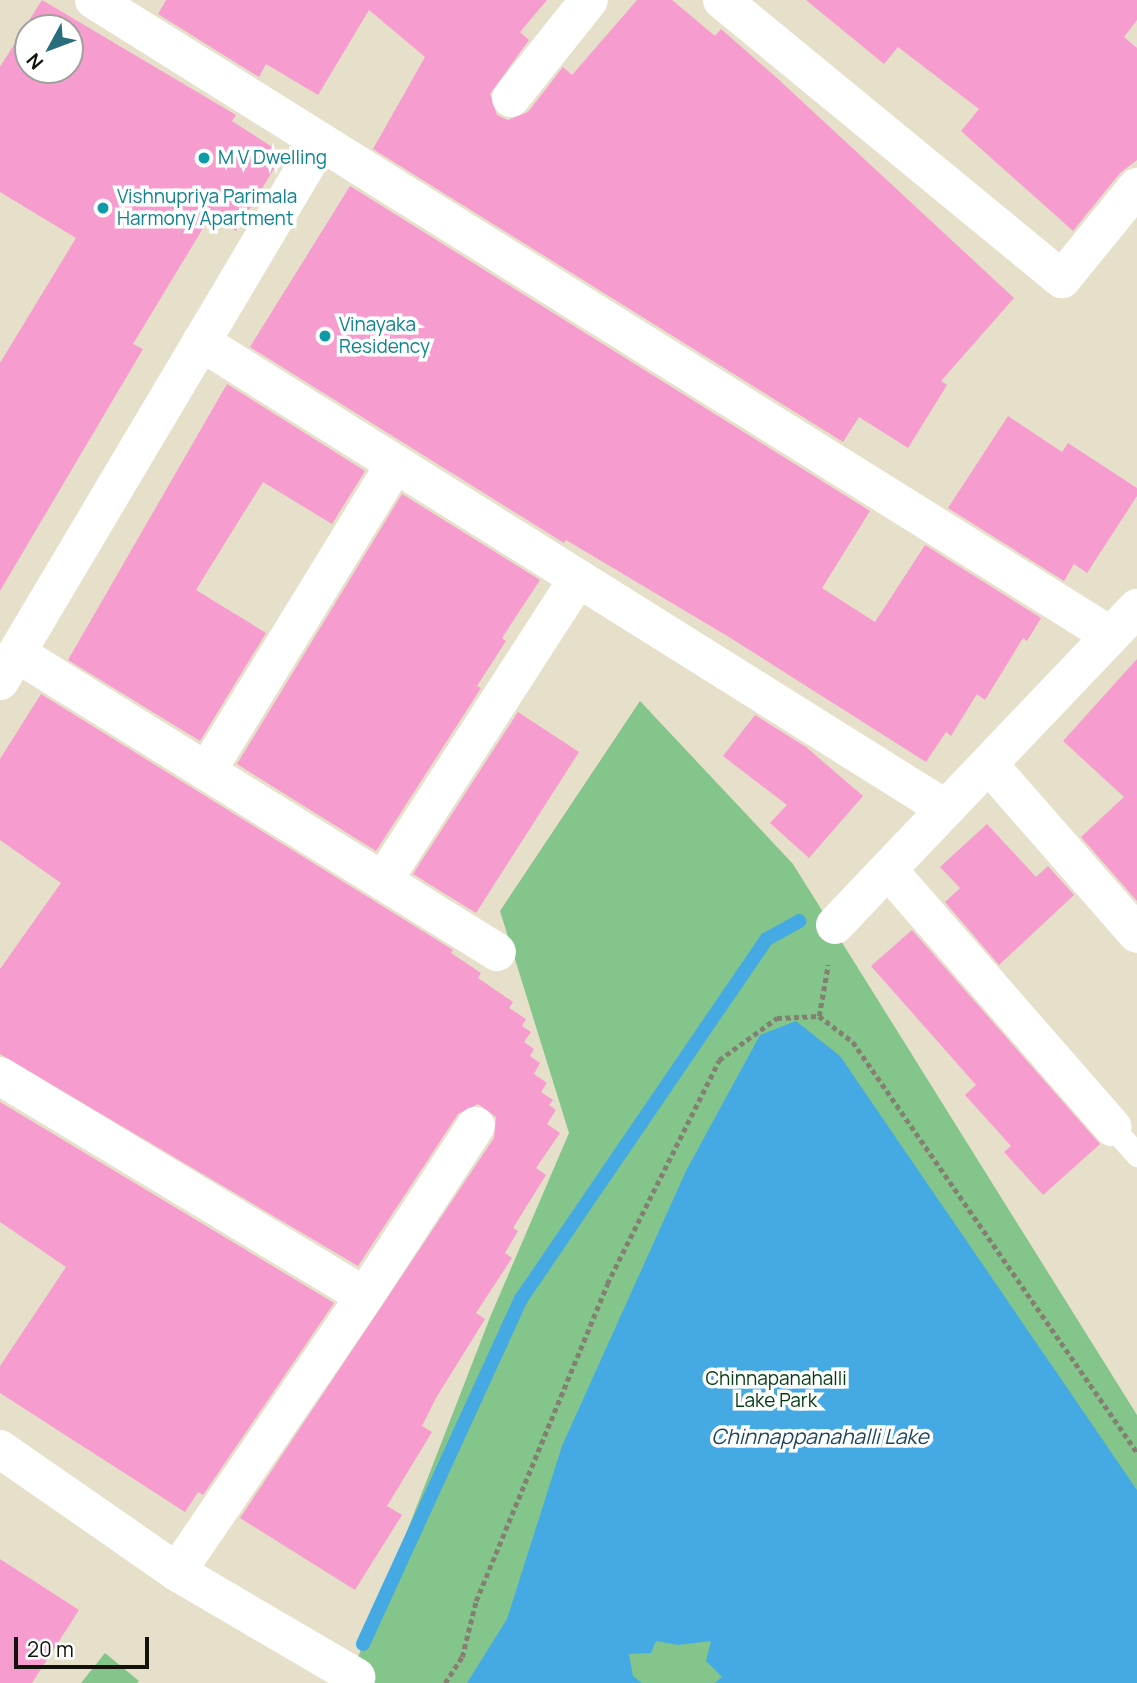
<!DOCTYPE html>
<style>
body{margin:0}
#map{position:relative;width:1137px;height:1683px;overflow:hidden;background:#e6e0ca;font-family:Manrope,sans-serif}
div>[style]{position:absolute}
.green>*{inset:0;background:#84c58b}
.water>*{inset:0;background:#45aae3}
.stream>*{height:14px;margin:-7px;padding:0 7px;transform-origin:7px;border-radius:7px;background:#45aae3}
.building>*{inset:0;background:#f79cce}
.path>*{height:4.5px;margin-top:-2.25px;transform-origin:0;background:repeating-linear-gradient(90deg,#848071 0 5px,transparent 0 8.5px)}
.lane>*{height:23px;margin:-11.5px;padding:0 11.5px;transform-origin:11.5px;border-radius:11.5px;background:#fff}
.street>*{height:38px;margin:-19px;padding:0 19px;transform-origin:19px;border-radius:19px;background:#fff}
.dots>*{width:19px;height:19px;translate:-50% -50%;box-sizing:border-box;border:4px solid #fff;border-radius:50%}
span{translate:-50% -50%;white-space:nowrap;text-align:center;line-height:1.15;-webkit-text-stroke:7px #fff;paint-order:stroke}
.culture-label{font-size:19px;color:#0d838f}
.left{translate:0 -50%;text-align:left}
.park-label{font-size:19px;color:#003c10}
.water-label{font-size:21px;color:#1c465e;font-style:italic}
.north{position:absolute;left:14px;top:14px;width:70px;height:70px;box-sizing:border-box;background:#fff;border:2px solid #a1a09d;border-radius:50%;rotate:229deg;font-size:19px;font-weight:700;line-height:28px;text-align:center;color:#13120a}
.north::after{content:'';display:block;margin:auto;width:24px;height:32px;background:#286d7d;clip-path:polygon(50% 0,100% 100%,50% 72%,0 100%)}
.scale{position:absolute;left:14px;top:1637px;width:135px;height:32px;box-sizing:border-box;border:4px solid #13120a;border-top:0;padding-left:9px;font-size:21px;line-height:24px;white-space:nowrap;color:#13120a;-webkit-text-stroke:5px #fff;paint-order:stroke}
</style>
<div id="map">
<div class="green">
<div style="clip-path:polygon(640px 701px,793px 864px,1137px 1415px,1137px 1683px,348px 1683px,491px 1315px,569px 1133px,500px 911px)"></div>
<div style="clip-path:polygon(105px 1653px,139px 1681px,137px 1683px,81px 1683px)"></div>
</div>
<div class="water">
<div style="clip-path:polygon(796px 1021px,840px 1056px,1137px 1490px,1137px 1683px,715px 1683px,722px 1677px,706px 1661px,711px 1641px,678px 1645px,656px 1641px,651px 1653px,629px 1654px,633px 1676px,642px 1683px,467px 1683px,507px 1619px,562px 1446px,686px 1171px,760px 1035px)"></div>
</div>
<div class="stream">
<div style="left:363px;top:1644px;width:379px;rotate:-65.4deg"></div>
<div style="left:521px;top:1299px;width:436px;rotate:-55.7deg"></div>
<div style="left:767px;top:939px;width:37px;rotate:-29deg"></div>
</div>
<div class="building">
<div style="clip-path:polygon(evenodd,42px 0,236px 115px,232px 121px,283px 154px,236px 231px,211px 215px,133px 344px,143px 349px,0 591px,0 363px,76px 238px,0 192px,0 67px,42px 0,28px 28px,70px 28px,70px 70px,28px 70px,28px 28px)"></div>
<div style="clip-path:polygon(166px 0,547px 0,520px 32px,529px 40px,490px 94px,497px 115px,508px 120px,528px 112px,563px 67px,572px 75px,637px 0,672px 0,715px 36px,721px 29px,778px 79px,1014px 298px,941px 381px,947px 385px,908px 448px,859px 417px,843px 442px,373px 149px,425px 57px,369px 10px,318px 95px,266px 64px,259px 77px,158px 14px)"></div>
<div style="clip-path:polygon(806px 0,1137px 0,1137px 20px,1124px 37px,1137px 48px,1137px 160px,1120px 173px,1073px 231px,961px 131px,979px 109px,898px 47px,884px 64px)"></div>
<div style="clip-path:polygon(350px 186px,870px 511px,822px 588px,875px 622px,925px 545px,1041px 618px,1027px 641px,1023px 638px,985px 700px,977px 694px,951px 736px,946px 732px,926px 762px,729px 637px,566px 540px,564px 543px,250px 347px)"></div>
<div style="clip-path:polygon(227px 384px,365px 471px,332px 524px,263px 482px,233px 530px,196px 590px,266px 633px,200px 741px,68px 660px)"></div>
<div style="clip-path:polygon(1008px 416px,1062px 452px,1068px 443px,1137px 488px,1137px 496px,1087px 573px,1074px 564px,1064px 581px,948px 508px)"></div>
<div style="clip-path:polygon(402px 494px,540px 580px,502px 638px,506px 641px,477px 686px,481px 688px,376px 851px,237px 764px)"></div>
<div style="clip-path:polygon(1137px 659px,1137px 901px,1081px 837px,1124px 797px,1063px 741px)"></div>
<div style="clip-path:polygon(41px 694px,453px 950px,451px 953px,481px 973px,478px 978px,513px 1002px,509px 1008px,526px 1019px,522px 1026px,531px 1032px,524px 1042px,534px 1049px,530px 1056px,540px 1063px,534px 1074px,547px 1083px,541px 1092px,553px 1100px,549px 1105px,556px 1110px,547px 1124px,560px 1133px,536px 1168px,546px 1175px,513px 1228px,518px 1231px,505px 1253px,512px 1258px,476px 1313px,485px 1319px,436px 1398px,422px 1426px,432px 1432px,387px 1506px,402px 1515px,355px 1590px,240px 1518px,494px 1138px,496px 1117px,478px 1104px,458px 1114px,358px 1266px,0 1054px,0 969px,61px 883px,0 840px,0 759px)"></div>
<div style="clip-path:polygon(518px 712px,579px 752px,476px 913px,413px 874px)"></div>
<div style="clip-path:polygon(755px 715px,806px 747px,863px 796px,809px 858px,770px 823px,787px 805px,723px 756px)"></div>
<div style="clip-path:polygon(987px 824px,1036px 877px,1048px 866px,1074px 895px,999px 965px,945px 902px,960px 888px,940px 867px)"></div>
<div style="clip-path:polygon(912px 930px,1100px 1144px,1043px 1195px,1004px 1152px,1011px 1146px,965px 1095px,976px 1085px,871px 966px)"></div>
<div style="clip-path:polygon(0 1102px,334px 1303px,203px 1495px,198px 1492px,185px 1512px,0 1393px,0 1366px,66px 1267px,0 1222px)"></div>
<div style="clip-path:polygon(0 1559px,79px 1610px,32px 1683px,0 1683px)"></div>
</div>
<div class="path">
<div style="left:819px;top:1016px;width:52px;rotate:-80deg"></div>
<div style="left:445px;top:1683px;width:31px;rotate:-57deg"></div>
<div style="left:462px;top:1657px;width:58px;rotate:-76deg"></div>
<div style="left:476px;top:1601px;width:343px;rotate:-67.5deg"></div>
<div style="left:607px;top:1284px;width:250px;rotate:-63.4deg"></div>
<div style="left:719px;top:1060px;width:72px;rotate:-35.9deg"></div>
<div style="left:777px;top:1018px;width:42px;rotate:-2.7deg"></div>
<div style="left:819px;top:1016px;width:43px;rotate:37.4deg"></div>
<div style="left:853px;top:1042px;width:499px;rotate:55.3deg"></div>
</div>
<div class="lane">
<div style="left:1112px;top:1127px;width:38px;rotate:48deg"></div>
</div>
<div class="street">
<div style="left:94px;top:0;width:1198px;rotate:32.01deg"></div>
<div style="left:722px;top:0;width:440px;rotate:39.4deg"></div>
<div style="left:1062px;top:279px;width:119px;rotate:-50.8deg"></div>
<div style="left:511px;top:98px;width:125px;rotate:-51.5deg"></div>
<div style="left:201px;top:342px;width:879px;rotate:32.08deg"></div>
<div style="left:18px;top:654px;width:564px;rotate:31.89deg"></div>
<div style="left:0;top:681px;width:625px;rotate:-59.29deg"></div>
<div style="left:990px;top:766px;width:223px;rotate:48.8deg"></div>
<div style="left:207px;top:771px;width:360px;rotate:-58.5deg"></div>
<div style="left:889px;top:871px;width:340px;rotate:48.9deg"></div>
<div style="left:383px;top:881px;width:360px;rotate:-57.2deg"></div>
<div style="left:835px;top:925px;width:438px;rotate:-46.4deg"></div>
<div style="left:0;top:1076px;width:426px;rotate:31.1deg"></div>
<div style="left:365px;top:1296px;width:334px;rotate:124.3deg"></div>
<div style="left:365px;top:1296px;width:203px;rotate:-56.9deg"></div>
<div style="left:0;top:1449px;width:216px;rotate:34.8deg"></div>
<div style="left:177px;top:1572px;width:208px;rotate:30.4deg"></div>
</div>
<div class="dots">
<div style="left:204px;top:158px;background:#0f9aa8"></div>
<div style="left:103px;top:208px;background:#0f9aa8"></div>
<div style="left:325px;top:336px;background:#0f9aa8"></div>
</div>
<div class="culture-label">
<span class="left" style="left:218px;top:158px">M V Dwelling</span>
<span class="left" style="left:117px;top:208px">Vishnupriya Parimala<br>Harmony Apartment</span>
<span class="left" style="left:339px;top:336px">Vinayaka<br>Residency</span>
</div>
<div class="park-label">
<span style="left:776px;top:1390px">Chinnapanahalli<br>Lake Park</span>
</div>
<div class="water-label">
<span style="left:820px;top:1436px">Chinnappanahalli Lake</span>
</div>
<div class="north">N</div>
<div class="scale">20 m</div>
</div>
